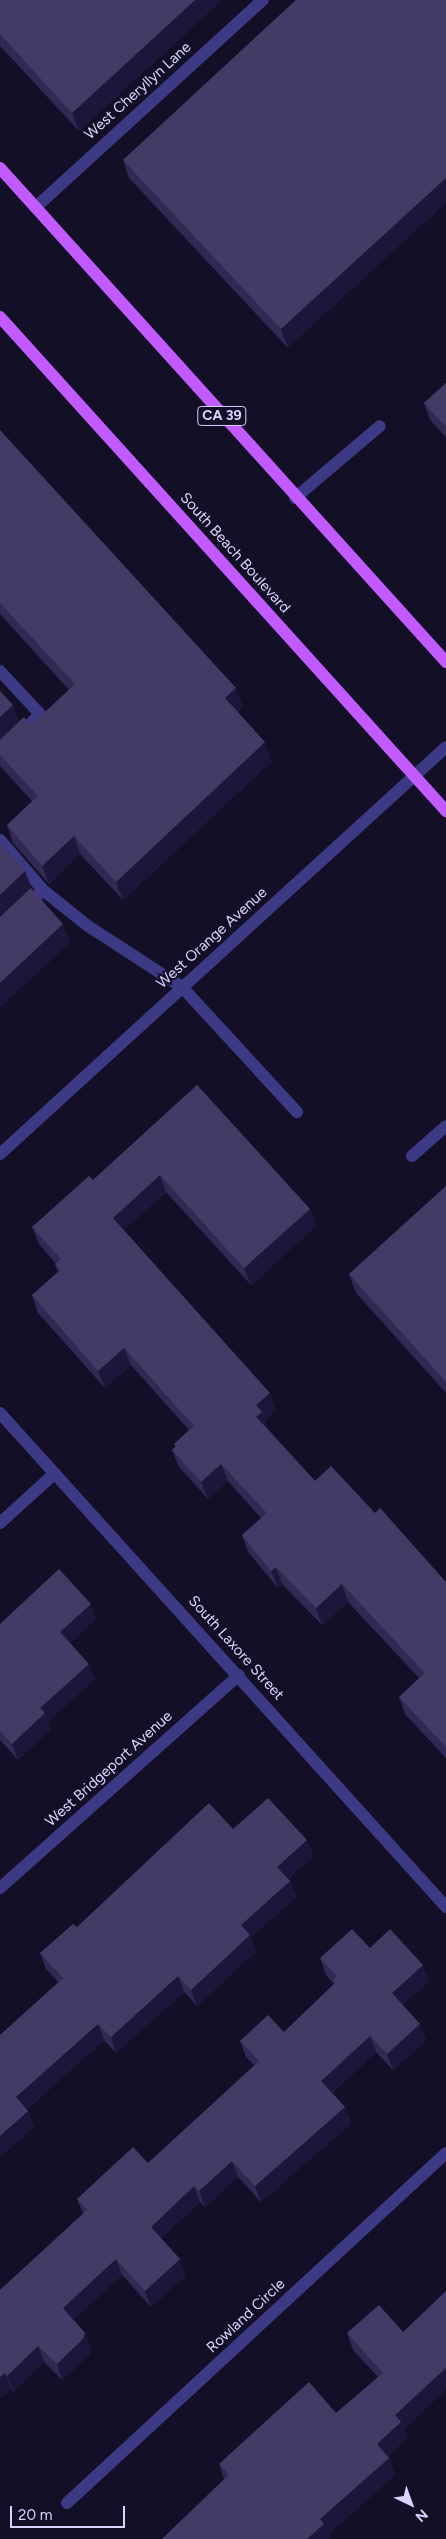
<!DOCTYPE html>
<style>
body{margin:0}
#map{position:relative;width:446px;height:2539px;overflow:hidden;background:#130f26;font-family:Figtree,sans-serif}
div>[style]{position:absolute}
.service>*{height:12px;margin:-6px;padding:0 6px;transform-origin:6px;border-radius:6px;background:#3d3a85}
.minor>*{height:12px;margin:-6px;padding:0 6px;transform-origin:6px;border-radius:6px;background:#3d3a85}
.tertiary>*{height:12px;margin:-6px;padding:0 6px;transform-origin:6px;border-radius:6px;background:#3d3a85}
.primary>*{height:12px;margin:-6px;padding:0 6px;transform-origin:6px;border-radius:6px;background:#c25bff}
.wall>*{inset:0;background:#312854}
.shaded-wall>*{inset:0;background:#1d163a}
.building>*{inset:0;background:#433a66}
span{translate:-50% -50%;white-space:nowrap;text-align:center;line-height:1.15;-webkit-text-stroke:4px #130f26;paint-order:stroke}
.shield-label span{padding:1px 4px;background:#130f26;border:1px solid;border-radius:4px;-webkit-text-stroke-width:0}
.shield-label{font-size:14px;color:#d9d4ff;font-weight:700}
.street-label{font-size:15px;color:#d9d4ff}
.north{position:absolute;left:386px;top:2479px;width:50px;height:50px;-webkit-text-stroke:4px #130f26;paint-order:stroke;rotate:138deg;font-size:14px;font-weight:700;line-height:20px;text-align:center;color:#d9d4ff}
.north::after{content:'';display:block;margin:auto;width:18px;height:22px;background:#d9d4ff;clip-path:polygon(50% 0,100% 100%,50% 72%,0 100%)}
.scale{position:absolute;left:10px;top:2506px;width:115px;height:22px;box-sizing:border-box;border:2px solid #d9d4ff;border-top:0;padding-left:6px;font-size:15px;line-height:18px;white-space:nowrap;color:#d9d4ff;-webkit-text-stroke:4px #130f26;paint-order:stroke}
</style>
<div id="map">
<div class="service">
<div style="left:295px;top:498px;width:111px;rotate:-40.3deg"></div>
<div style="left:0;top:671px;width:59px;rotate:47.1deg"></div>
<div style="left:40px;top:714px;width:57px;rotate:135deg"></div>
<div style="left:0;top:840px;width:66px;rotate:49.3deg"></div>
<div style="left:26px;top:906px;width:23px;rotate:-43deg"></div>
<div style="left:43px;top:890px;width:58px;rotate:38.7deg"></div>
<div style="left:88px;top:926px;width:112px;rotate:33deg"></div>
<div style="left:182px;top:987px;width:170px;rotate:47.4deg"></div>
<div style="left:412px;top:1156px;width:45px;rotate:-41.4deg"></div>
<div style="left:0;top:1523px;width:74px;rotate:-42.3deg"></div>
</div>
<div class="minor">
<div style="left:36px;top:207px;width:307px;rotate:-42.4deg"></div>
<div style="left:0;top:1413px;width:666px;rotate:47.92deg"></div>
<div style="left:0;top:1888px;width:320px;rotate:-41.7deg"></div>
<div style="left:67px;top:2503px;width:516px;rotate:-42.72deg"></div>
</div>
<div class="tertiary">
<div style="left:0;top:1154px;width:604px;rotate:-42.38deg"></div>
</div>
<div class="primary">
<div style="left:0;top:168px;width:666px;rotate:47.92deg"></div>
<div style="left:0;top:317px;width:666px;rotate:47.92deg"></div>
</div>
<div class="wall">
<div style="clip-path:polygon(0 0,222px 0,79px 131px,0 46px)"></div>
<div style="clip-path:polygon(296px 0,288px 348px,129px 178px,123px 160px)"></div>
<div style="clip-path:polygon(446px 383px,446px 437px,430px 420px,424px 403px)"></div>
<div style="clip-path:polygon(0 430px,243px 706px,238px 712px,272px 761px,123px 900px,80px 854px,49px 884px,13px 843px,7px 825px,32px 801px,0 766px,0 691px,19px 721px,31px 725px,69px 690px,0 614px)"></div>
<div style="clip-path:polygon(197px 1085px,310px 1209px,316px 1226px,251px 1285px,166px 1192px,124px 1230px,276px 1410px,265px 1420px,268px 1429px,315px 1481px,375px 1513px,446px 1582px,446px 1758px,405px 1714px,399px 1697px,419px 1678px,348px 1602px,322px 1625px,282px 1584px,278px 1588px,248px 1552px,242px 1535px,261px 1518px,228px 1481px,208px 1499px,179px 1467px,172px 1450px,175px 1447px,174px 1444px,189px 1430px,131px 1365px,105px 1388px,38px 1313px,32px 1295px,58px 1272px,55px 1264px,56px 1264px,39px 1244px,32px 1227px,93px 1180px)"></div>
<div style="clip-path:polygon(446px 1186px,446px 1393px,356px 1293px,349px 1274px)"></div>
<div style="clip-path:polygon(96px 1619px,70px 1643px,95px 1679px,48px 1721px,51px 1729px,18px 1760px,0 1740px,0 1624px)"></div>
<div style="clip-path:polygon(233px 1829px,307px 1840px,313px 1856px,288px 1879px,290px 1881px,296px 1897px,251px 1937px,256px 1951px,197px 2006px,184px 1992px,116px 2053px,104px 2040px,27px 2109px,34px 2127px,0 2157px,58px 1982px,46px 1969px,40px 1953px,77px 1927px)"></div>
<div style="clip-path:polygon(370px 1948px,429px 1981px,402px 2005px,426px 2040px,393px 2070px,376px 2052px,332px 2093px,345px 2107px,351px 2123px,261px 2202px,238px 2177px,205px 2207px,200px 2202px,161px 2238px,186px 2275px,151px 2307px,122px 2275px,73px 2320px,85px 2333px,91px 2349px,89px 2355px,62px 2380px,44px 2362px,13px 2392px,11px 2389px,0 2398px,0 2290px,83px 2214px,77px 2199px,148px 2163px,255px 2066px,246px 2057px,240px 2041px,284px 2032px,334px 1984px,326px 1975px,320px 1958px)"></div>
<div style="clip-path:polygon(379px 2305px,404px 2429px,407px 2438px,388px 2456px,395px 2475px,328px 2534px,330px 2539px,162px 2539px,224px 2479px,219px 2464px,336px 2413px,378px 2377px,353px 2350px,347px 2333px)"></div>
</div>
<div class="shaded-wall">
<div style="clip-path:polygon(195px 0,222px 0,79px 131px,72px 113px)"></div>
<div style="clip-path:polygon(446px 178px,446px 203px,288px 348px,281px 329px)"></div>
<div style="clip-path:polygon(236px 688px,243px 706px,232px 717px,225px 698px)"></div>
<div style="clip-path:polygon(13px 705px,19px 723px,0 743px,0 717px)"></div>
<div style="clip-path:polygon(265px 742px,272px 761px,123px 900px,116px 882px)"></div>
<div style="clip-path:polygon(74px 836px,80px 854px,49px 884px,42px 866px)"></div>
<div style="clip-path:polygon(25px 871px,32px 889px,0 920px,0 895px)"></div>
<div style="clip-path:polygon(63px 924px,70px 943px,0 1007px,0 983px)"></div>
<div style="clip-path:polygon(160px 1175px,166px 1192px,119px 1235px,113px 1218px)"></div>
<div style="clip-path:polygon(310px 1209px,316px 1226px,251px 1285px,244px 1268px)"></div>
<div style="clip-path:polygon(124px 1348px,131px 1365px,105px 1388px,98px 1371px)"></div>
<div style="clip-path:polygon(270px 1393px,276px 1410px,265px 1420px,268px 1429px,256px 1417px,256px 1405px)"></div>
<div style="clip-path:polygon(221px 1464px,228px 1481px,208px 1499px,201px 1482px)"></div>
<div style="clip-path:polygon(276px 1567px,282px 1584px,278px 1588px,271px 1571px)"></div>
<div style="clip-path:polygon(342px 1584px,348px 1602px,322px 1625px,316px 1608px)"></div>
<div style="clip-path:polygon(91px 1604px,96px 1619px,65px 1648px,60px 1632px)"></div>
<div style="clip-path:polygon(89px 1664px,95px 1679px,48px 1721px,51px 1729px,18px 1760px,12px 1744px,40px 1708px)"></div>
<div style="clip-path:polygon(307px 1840px,313px 1856px,283px 1883px,277px 1867px)"></div>
<div style="clip-path:polygon(290px 1881px,296px 1897px,251px 1937px,256px 1951px,197px 2006px,191px 1990px,241px 1925px)"></div>
<div style="clip-path:polygon(423px 1965px,429px 1981px,398px 2010px,392px 1993px)"></div>
<div style="clip-path:polygon(178px 1976px,184px 1992px,116px 2053px,111px 2037px)"></div>
<div style="clip-path:polygon(98px 2024px,104px 2040px,22px 2113px,16px 2097px)"></div>
<div style="clip-path:polygon(420px 2024px,426px 2040px,393px 2070px,387px 2054px)"></div>
<div style="clip-path:polygon(370px 2036px,376px 2052px,327px 2097px,321px 2081px)"></div>
<div style="clip-path:polygon(345px 2107px,351px 2123px,261px 2202px,255px 2186px)"></div>
<div style="clip-path:polygon(28px 2111px,34px 2127px,0 2157px,0 2136px)"></div>
<div style="clip-path:polygon(232px 2161px,238px 2177px,205px 2207px,199px 2191px)"></div>
<div style="clip-path:polygon(194px 2186px,200px 2202px,157px 2243px,151px 2227px)"></div>
<div style="clip-path:polygon(116px 2259px,122px 2275px,69px 2324px,63px 2308px)"></div>
<div style="clip-path:polygon(180px 2259px,186px 2275px,151px 2307px,145px 2291px)"></div>
<div style="clip-path:polygon(85px 2333px,91px 2349px,89px 2355px,62px 2380px,57px 2364px)"></div>
<div style="clip-path:polygon(38px 2346px,44px 2362px,13px 2392px,7px 2376px)"></div>
<div style="clip-path:polygon(446px 2368px,446px 2390px,404px 2429px,407px 2438px,383px 2460px,377px 2444px,395px 2415px)"></div>
<div style="clip-path:polygon(5px 2373px,11px 2389px,0 2398px,0 2377px)"></div>
<div style="clip-path:polygon(389px 2458px,395px 2475px,328px 2534px,330px 2539px,307px 2539px,320px 2519px)"></div>
</div>
<div class="building">
<div style="clip-path:polygon(0 0,195px 0,72px 113px,0 34px)"></div>
<div style="clip-path:polygon(296px 0,446px 0,446px 178px,281px 329px,123px 160px)"></div>
<div style="clip-path:polygon(446px 383px,446px 427px,424px 403px)"></div>
<div style="clip-path:polygon(0 430px,236px 688px,225px 698px,265px 742px,116px 882px,74px 836px,42px 866px,7px 825px,38px 796px,0 755px,0 740px,24px 717px,31px 725px,75px 684px,0 603px)"></div>
<div style="clip-path:polygon(0 691px,13px 705px,0 717px)"></div>
<div style="clip-path:polygon(0 842px,25px 871px,0 895px)"></div>
<div style="clip-path:polygon(31px 888px,63px 924px,0 983px,0 917px)"></div>
<div style="clip-path:polygon(197px 1085px,310px 1209px,244px 1268px,160px 1175px,113px 1218px,270px 1393px,256px 1405px,262px 1412px,256px 1417px,315px 1481px,331px 1466px,375px 1513px,380px 1508px,446px 1582px,446px 1747px,399px 1697px,425px 1673px,342px 1584px,316px 1608px,276px 1567px,271px 1571px,242px 1535px,267px 1513px,221px 1464px,201px 1482px,172px 1450px,176px 1446px,174px 1444px,194px 1426px,124px 1348px,98px 1371px,32px 1295px,60px 1270px,55px 1264px,61px 1259px,32px 1227px,89px 1176px,93px 1180px)"></div>
<div style="clip-path:polygon(446px 1186px,446px 1382px,349px 1274px)"></div>
<div style="clip-path:polygon(59px 1569px,91px 1604px,60px 1632px,89px 1664px,40px 1708px,45px 1713px,12px 1744px,0 1731px,0 1624px)"></div>
<div style="clip-path:polygon(268px 1798px,307px 1840px,277px 1867px,290px 1881px,241px 1925px,250px 1935px,191px 1990px,178px 1976px,111px 2037px,98px 2024px,16px 2097px,28px 2111px,0 2136px,0 2035px,63px 1978px,40px 1953px,73px 1924px,77px 1927px,209px 1803px,233px 1829px)"></div>
<div style="clip-path:polygon(352px 1929px,370px 1948px,390px 1929px,423px 1965px,392px 1993px,420px 2024px,387px 2054px,370px 2036px,321px 2081px,345px 2107px,255px 2186px,232px 2161px,199px 2191px,194px 2186px,151px 2227px,180px 2259px,145px 2291px,116px 2259px,63px 2308px,85px 2333px,83px 2339px,57px 2364px,38px 2346px,7px 2376px,5px 2373px,0 2377px,0 2290px,87px 2210px,77px 2199px,133px 2147px,148px 2163px,259px 2061px,240px 2041px,268px 2015px,284px 2032px,335px 1983px,333px 1980px,337px 1976px,320px 1958px)"></div>
<div style="clip-path:polygon(446px 2291px,446px 2368px,395px 2415px,401px 2422px,377px 2444px,389px 2458px,320px 2519px,324px 2524px,307px 2539px,162px 2539px,229px 2475px,219px 2464px,309px 2382px,336px 2413px,383px 2373px,347px 2333px,379px 2305px,403px 2332px)"></div>
</div>
<div class="shield-label">
<span style="left:222px;top:416px">CA 39</span>
</div>
<div class="street-label">
<span style="left:138px;top:91px;rotate:-42deg">West Cheryllyn Lane</span>
<span style="left:235px;top:553px;rotate:48deg">South Beach Boulevard</span>
<span style="left:212px;top:938px;rotate:-42deg">West Orange Avenue</span>
<span style="left:236px;top:1648px;rotate:48deg">South Laxore Street</span>
<span style="left:109px;top:1769px;rotate:-42deg">West Bridgeport Avenue</span>
<span style="left:246px;top:2316px;rotate:-43deg">Rowland Circle</span>
</div>
<div class="north">N</div>
<div class="scale">20 m</div>
</div>
